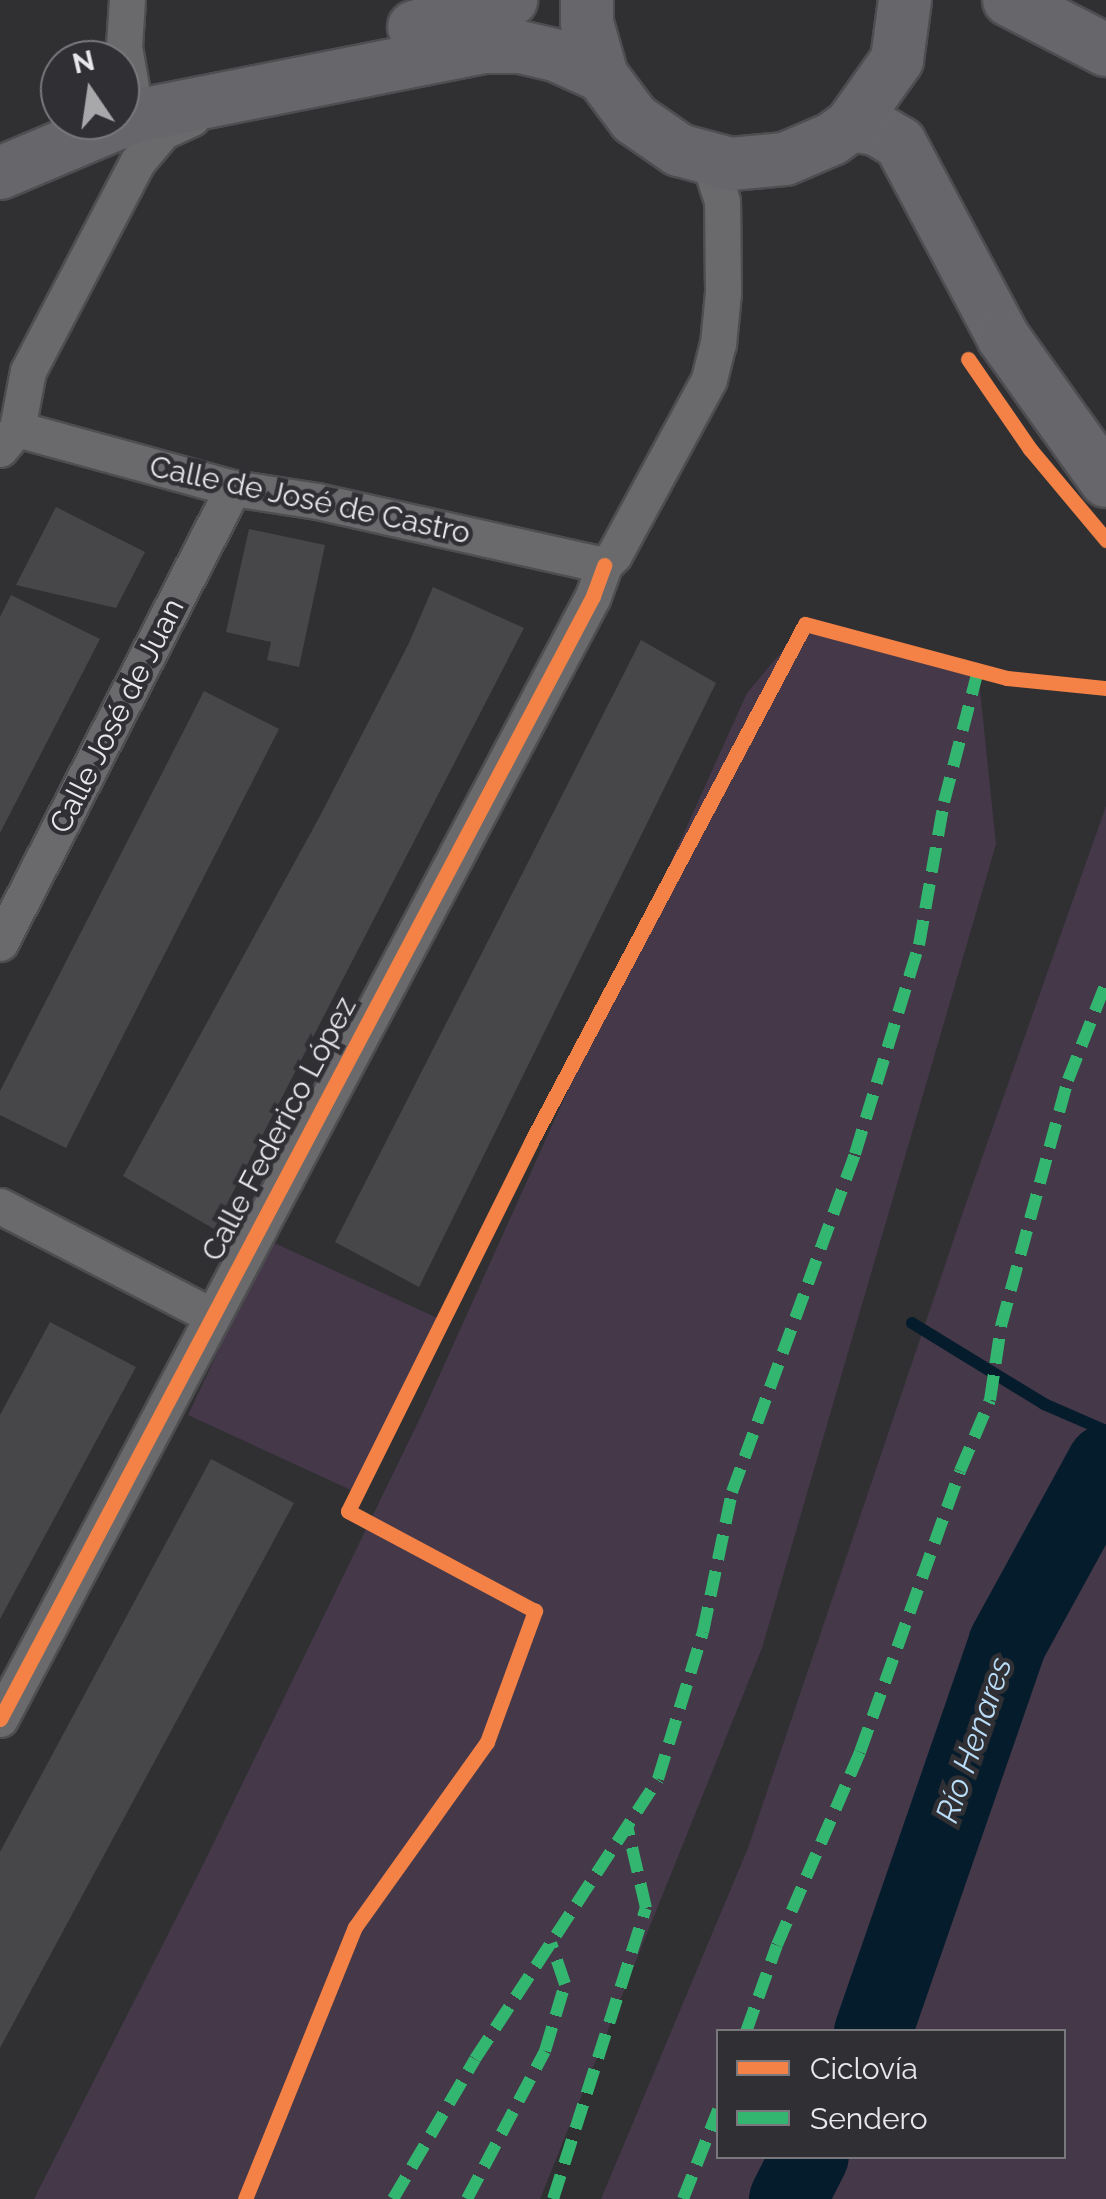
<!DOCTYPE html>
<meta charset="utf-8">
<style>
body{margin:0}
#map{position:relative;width:1106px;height:2199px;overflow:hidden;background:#303033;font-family:Raleway,sans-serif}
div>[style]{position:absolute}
.green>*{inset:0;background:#443849}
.stream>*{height:12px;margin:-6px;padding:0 6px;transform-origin:6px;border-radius:6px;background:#051c2c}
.river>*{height:78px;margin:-39px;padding:0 39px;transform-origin:39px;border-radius:39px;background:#051c2c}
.building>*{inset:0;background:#47474a}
.roads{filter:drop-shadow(2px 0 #4e4e51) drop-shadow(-2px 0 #4e4e51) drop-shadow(0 2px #4e4e51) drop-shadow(0 -2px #4e4e51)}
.minor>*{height:35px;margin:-17.5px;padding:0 17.5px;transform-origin:17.5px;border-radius:17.5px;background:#6a6a6c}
.secondary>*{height:52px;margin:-26px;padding:0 26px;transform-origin:26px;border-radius:26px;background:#67676b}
.quiet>*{height:12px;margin-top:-6px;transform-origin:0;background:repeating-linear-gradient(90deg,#33b770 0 25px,transparent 0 37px)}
.cycleway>*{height:15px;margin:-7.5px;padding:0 7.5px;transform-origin:7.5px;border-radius:7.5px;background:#f48246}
span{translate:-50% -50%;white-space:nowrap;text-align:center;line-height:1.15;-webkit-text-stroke:9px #2f2f34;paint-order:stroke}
.street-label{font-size:30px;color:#e8e8eb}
.water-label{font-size:32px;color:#b9dcf7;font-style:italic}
.legend{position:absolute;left:716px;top:2029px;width:350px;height:130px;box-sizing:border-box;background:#2f2f34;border:2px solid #79797d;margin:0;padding:12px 18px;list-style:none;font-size:30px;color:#e8e8eb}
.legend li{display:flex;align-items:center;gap:20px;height:50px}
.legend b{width:50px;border:2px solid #79797d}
.north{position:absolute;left:40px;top:40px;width:100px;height:100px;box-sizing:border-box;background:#2f2f34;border:2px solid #79797d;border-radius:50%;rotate:347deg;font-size:28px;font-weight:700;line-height:40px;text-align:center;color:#e8e8eb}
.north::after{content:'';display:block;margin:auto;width:35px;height:45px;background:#a8a8ab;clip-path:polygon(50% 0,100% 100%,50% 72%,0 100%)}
</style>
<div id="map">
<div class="green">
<div style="clip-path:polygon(805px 624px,978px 671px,996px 844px,762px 1648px,540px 2199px,34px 2199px,198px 1875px,422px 1414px,747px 693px)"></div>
<div style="clip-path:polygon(evenodd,1106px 806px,1106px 2199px,601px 2199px,748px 1848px,964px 1209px,1106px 806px,718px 2032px,1064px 2032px,1064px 2156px,718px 2156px,718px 2032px)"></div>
<div style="clip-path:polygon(270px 1241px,446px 1322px,364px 1496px,188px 1415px)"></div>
</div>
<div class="stream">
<div style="left:912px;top:1323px;width:155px;rotate:31.5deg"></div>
<div style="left:1044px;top:1404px;width:68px;rotate:23.5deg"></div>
</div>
<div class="river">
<div style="left:873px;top:2032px;width:410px;rotate:-70.9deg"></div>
<div style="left:1007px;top:1644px;width:206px;rotate:-61.3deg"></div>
<div style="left:788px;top:2199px;width:48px;rotate:-62.9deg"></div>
</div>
<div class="building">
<div style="clip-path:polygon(56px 507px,145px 552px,116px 608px,16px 585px)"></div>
<div style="clip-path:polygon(249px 529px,325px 545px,299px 667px,267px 660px,271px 642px,226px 632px)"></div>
<div style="clip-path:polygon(433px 587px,524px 628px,214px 1229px,123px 1176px,320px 816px,409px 643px)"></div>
<div style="clip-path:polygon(11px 595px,100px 639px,0 833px,0 617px)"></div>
<div style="clip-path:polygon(641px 640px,716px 683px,419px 1287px,335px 1242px)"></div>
<div style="clip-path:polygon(204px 691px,279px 729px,66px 1148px,0 1115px,0 1091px)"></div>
<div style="clip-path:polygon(50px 1322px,136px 1367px,0 1619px,0 1415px)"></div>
<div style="clip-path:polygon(211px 1459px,294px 1503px,0 2048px,0 1852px)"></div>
</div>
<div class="roads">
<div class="minor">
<div style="left:127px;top:0;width:47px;rotate:93.7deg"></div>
<div style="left:124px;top:47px;width:40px;rotate:80deg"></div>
<div style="left:17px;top:429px;width:224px;rotate:15.3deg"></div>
<div style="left:233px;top:488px;width:85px;rotate:8.8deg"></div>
<div style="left:317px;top:501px;width:294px;rotate:12.6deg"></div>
<div style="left:0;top:449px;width:26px;rotate:-50deg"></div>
<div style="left:17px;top:429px;width:59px;rotate:-79.3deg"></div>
<div style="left:28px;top:371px;width:237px;rotate:-62.4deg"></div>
<div style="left:138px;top:161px;width:38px;rotate:-50deg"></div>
<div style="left:162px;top:132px;width:33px;rotate:-25deg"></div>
<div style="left:604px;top:565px;width:14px;rotate:-45deg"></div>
<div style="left:614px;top:555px;width:200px;rotate:-61.6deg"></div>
<div style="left:709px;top:379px;width:36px;rotate:-76deg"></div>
<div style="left:718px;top:344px;width:52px;rotate:-84.5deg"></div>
<div style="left:723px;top:292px;width:91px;rotate:-90.6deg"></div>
<div style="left:722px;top:201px;width:33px;rotate:-108deg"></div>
<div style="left:712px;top:170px;width:20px;rotate:-131deg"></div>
<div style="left:0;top:943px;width:511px;rotate:-62.88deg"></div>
<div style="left:0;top:1206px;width:239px;rotate:27.4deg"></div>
<div style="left:0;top:1719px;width:1270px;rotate:-62.16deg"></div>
<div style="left:593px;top:596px;width:33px;rotate:-70deg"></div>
</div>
<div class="secondary">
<div style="left:587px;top:0;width:23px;rotate:90deg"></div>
<div style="left:587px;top:23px;width:55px;rotate:74.2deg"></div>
<div style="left:602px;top:76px;width:54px;rotate:53.3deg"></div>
<div style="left:634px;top:119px;width:55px;rotate:34.6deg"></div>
<div style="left:679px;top:150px;width:54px;rotate:15.1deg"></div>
<div style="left:731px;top:164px;width:54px;rotate:-5.3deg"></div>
<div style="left:785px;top:159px;width:51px;rotate:-23.1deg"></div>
<div style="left:832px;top:139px;width:24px;rotate:-36deg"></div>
<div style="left:851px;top:125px;width:80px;rotate:-54.7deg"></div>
<div style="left:897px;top:60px;width:61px;rotate:-82.4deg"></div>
<div style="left:1009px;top:0;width:109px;rotate:27.3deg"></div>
<div style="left:414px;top:27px;width:101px;rotate:-15.6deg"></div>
<div style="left:851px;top:125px;width:27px;rotate:10deg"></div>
<div style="left:878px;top:130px;width:26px;rotate:31deg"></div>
<div style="left:900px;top:143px;width:220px;rotate:62deg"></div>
<div style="left:1003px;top:337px;width:177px;rotate:54.4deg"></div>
<div style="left:0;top:173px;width:147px;rotate:-22.9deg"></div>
<div style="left:135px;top:116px;width:357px;rotate:-11.2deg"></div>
<div style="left:485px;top:47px;width:35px"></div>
<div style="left:520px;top:47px;width:39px;rotate:13deg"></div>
<div style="left:558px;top:56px;width:48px;rotate:24.4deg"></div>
</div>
</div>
<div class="quiet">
<div style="left:746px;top:2032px;width:92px;rotate:-70.4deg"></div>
<div style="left:777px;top:1945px;width:210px;rotate:-66.7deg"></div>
<div style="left:860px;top:1752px;width:298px;rotate:-70.4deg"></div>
<div style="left:960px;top:1471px;width:77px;rotate:-67.1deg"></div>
<div style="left:990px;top:1400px;width:75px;rotate:-81.5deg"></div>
<div style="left:1001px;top:1326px;width:255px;rotate:-74.8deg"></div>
<div style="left:1068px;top:1080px;width:104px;rotate:-68.6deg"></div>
<div style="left:393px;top:2199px;width:162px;rotate:-59.6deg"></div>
<div style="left:475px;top:2059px;width:334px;rotate:-56.8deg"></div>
<div style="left:658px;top:1779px;width:154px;rotate:-73deg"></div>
<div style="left:703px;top:1632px;width:143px;rotate:-78.3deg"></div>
<div style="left:732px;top:1492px;width:360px;rotate:-70deg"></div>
<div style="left:855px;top:1154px;width:219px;rotate:-73deg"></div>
<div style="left:919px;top:945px;width:145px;rotate:-80.1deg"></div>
<div style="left:944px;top:802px;width:135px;rotate:-75.5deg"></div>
<div style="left:467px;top:2199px;width:167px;rotate:-62.2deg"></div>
<div style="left:545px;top:2051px;width:70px;rotate:-73.4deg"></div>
<div style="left:565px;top:1984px;width:43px;rotate:-108.9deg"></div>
<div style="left:553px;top:2199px;width:305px;rotate:-72.3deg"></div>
<div style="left:646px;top:1908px;width:84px;rotate:-103deg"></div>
<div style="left:683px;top:2199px;width:96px;rotate:-68.5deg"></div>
</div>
<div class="cycleway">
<div style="left:968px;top:359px;width:109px;rotate:55.4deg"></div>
<div style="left:1030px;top:449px;width:119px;rotate:50.1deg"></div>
<div style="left:0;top:1719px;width:1270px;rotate:-62.16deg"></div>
<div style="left:593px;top:596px;width:33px;rotate:-70deg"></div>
<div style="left:245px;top:2199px;width:293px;rotate:-68deg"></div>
<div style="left:355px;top:1927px;width:227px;rotate:-54.5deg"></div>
<div style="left:487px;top:1742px;width:140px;rotate:-69.9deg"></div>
<div style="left:535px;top:1611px;width:212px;rotate:-151.9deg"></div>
<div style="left:348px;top:1511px;width:412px;rotate:-63.6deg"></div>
<div style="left:531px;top:1142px;width:586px;rotate:-62.12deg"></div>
<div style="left:805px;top:624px;width:209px;rotate:15deg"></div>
<div style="left:1007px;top:678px;width:100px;rotate:5.8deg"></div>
</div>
<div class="street-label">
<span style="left:310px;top:500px;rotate:12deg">Calle de José de Castro</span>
<span style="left:117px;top:716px;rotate:-63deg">Calle José de Juan</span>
<span style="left:279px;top:1129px;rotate:-62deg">Calle Federico López</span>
</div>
<div class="water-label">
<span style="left:974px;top:1740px;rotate:-71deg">Río Henares</span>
</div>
<ul class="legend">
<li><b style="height:12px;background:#f48246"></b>Ciclovía</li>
<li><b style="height:12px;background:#33b770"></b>Sendero</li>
</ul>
<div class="north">N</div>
</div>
